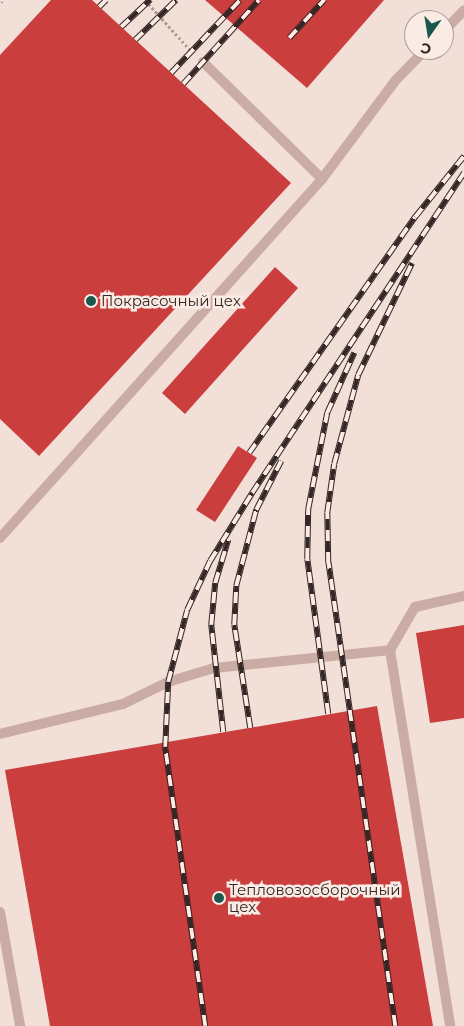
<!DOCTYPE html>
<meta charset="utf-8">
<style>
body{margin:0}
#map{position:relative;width:464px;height:1026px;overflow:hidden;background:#f2dfd8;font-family:Montserrat,sans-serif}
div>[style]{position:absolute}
.building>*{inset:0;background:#ca3e3e}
.path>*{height:3px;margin-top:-1.5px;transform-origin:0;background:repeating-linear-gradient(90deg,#b6968e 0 2.5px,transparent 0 5px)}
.service>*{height:10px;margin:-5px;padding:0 5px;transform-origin:5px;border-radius:5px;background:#caaca4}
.rail>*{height:5.5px;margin-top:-2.75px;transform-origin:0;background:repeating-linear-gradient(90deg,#faebe4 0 11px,#352726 0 22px);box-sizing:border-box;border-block:1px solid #352726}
.dots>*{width:14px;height:14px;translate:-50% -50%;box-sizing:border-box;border:2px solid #faebe4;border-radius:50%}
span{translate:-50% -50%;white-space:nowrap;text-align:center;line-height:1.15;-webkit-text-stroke:5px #faebe4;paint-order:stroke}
.poi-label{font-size:15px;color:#352726}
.left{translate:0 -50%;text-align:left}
.north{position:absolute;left:404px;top:10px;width:50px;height:50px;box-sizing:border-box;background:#faebe4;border:1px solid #ab9d98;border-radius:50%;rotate:193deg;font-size:14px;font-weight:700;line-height:20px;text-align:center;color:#352726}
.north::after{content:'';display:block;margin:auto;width:18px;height:22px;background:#1a584d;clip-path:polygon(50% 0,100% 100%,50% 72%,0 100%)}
</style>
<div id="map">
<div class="building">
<div style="clip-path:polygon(51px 0,92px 0,291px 183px,39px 456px,0 419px,0 55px)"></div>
<div style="clip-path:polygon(205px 0,384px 0,307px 88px)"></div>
<div style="clip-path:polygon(275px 267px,298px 288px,185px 414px,162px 393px)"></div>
<div style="clip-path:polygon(238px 446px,257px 458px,215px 522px,196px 510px)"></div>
<div style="clip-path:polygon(464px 625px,464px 718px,430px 723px,416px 633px)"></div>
<div style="clip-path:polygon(377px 706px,433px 1026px,50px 1026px,5px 770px)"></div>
</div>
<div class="path">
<div style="left:145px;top:0;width:70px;rotate:47.9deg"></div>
</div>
<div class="service">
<div style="left:444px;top:31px;width:29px;rotate:-46deg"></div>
<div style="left:203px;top:62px;width:167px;rotate:44.5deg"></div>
<div style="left:0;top:538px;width:482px;rotate:-48.1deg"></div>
<div style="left:322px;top:179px;width:122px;rotate:-53.3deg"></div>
<div style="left:395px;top:81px;width:43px;rotate:-45.9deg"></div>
<div style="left:390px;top:650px;width:381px;rotate:80.9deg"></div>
<div style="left:0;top:734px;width:127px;rotate:-13.7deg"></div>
<div style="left:123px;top:704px;width:50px;rotate:-26.1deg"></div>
<div style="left:168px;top:682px;width:48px;rotate:-16.9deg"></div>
<div style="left:214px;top:668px;width:177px;rotate:-5.8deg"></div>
<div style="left:390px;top:650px;width:50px;rotate:-59.8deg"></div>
<div style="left:415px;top:607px;width:50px;rotate:-12.7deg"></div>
<div style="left:0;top:912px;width:116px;rotate:80deg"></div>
</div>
<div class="rail">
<div style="left:0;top:1px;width:1px;rotate:-45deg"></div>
<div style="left:99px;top:7px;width:10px;rotate:-45deg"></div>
<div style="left:121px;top:27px;width:40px;rotate:-43deg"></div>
<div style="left:289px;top:38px;width:52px;rotate:-47.4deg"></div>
<div style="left:135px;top:40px;width:57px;rotate:-44.3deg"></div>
<div style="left:171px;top:73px;width:100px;rotate:-46.6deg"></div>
<div style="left:183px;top:84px;width:113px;rotate:-47.9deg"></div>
<div style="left:249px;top:453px;width:289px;rotate:-54.9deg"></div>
<div style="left:415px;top:217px;width:78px;rotate:-51.2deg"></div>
<div style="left:328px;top:714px;width:156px;rotate:-97.7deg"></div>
<div style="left:307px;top:559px;width:50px;rotate:-88.9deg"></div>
<div style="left:308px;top:509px;width:98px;rotate:-78.8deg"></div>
<div style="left:327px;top:413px;width:66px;rotate:-65.8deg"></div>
<div style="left:250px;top:728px;width:104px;rotate:-98.8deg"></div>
<div style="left:234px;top:625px;width:39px;rotate:-87deg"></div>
<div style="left:236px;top:586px;width:79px;rotate:-75.3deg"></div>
<div style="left:256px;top:510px;width:55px;rotate:-63deg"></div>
<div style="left:223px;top:732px;width:108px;rotate:-96.4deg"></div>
<div style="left:211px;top:625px;width:42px;rotate:-84.6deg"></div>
<div style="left:215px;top:583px;width:45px;rotate:-73.2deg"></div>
<div style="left:205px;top:1026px;width:282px;rotate:-98.2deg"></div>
<div style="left:165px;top:747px;width:65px;rotate:-87.4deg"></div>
<div style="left:168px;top:682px;width:74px;rotate:-75.2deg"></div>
<div style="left:187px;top:610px;width:54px;rotate:-64.9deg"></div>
<div style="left:210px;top:561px;width:80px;rotate:-58.3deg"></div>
<div style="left:252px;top:493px;width:384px;rotate:-56.5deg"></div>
<div style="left:395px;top:1026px;width:468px;rotate:-98.2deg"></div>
<div style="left:328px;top:563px;width:50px;rotate:-91.1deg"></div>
<div style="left:327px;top:513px;width:49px;rotate:-81.9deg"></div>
<div style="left:334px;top:464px;width:92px;rotate:-74.9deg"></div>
<div style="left:358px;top:375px;width:124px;rotate:-64.3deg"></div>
</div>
<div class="dots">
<div style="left:91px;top:301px;background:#1a584d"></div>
<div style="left:219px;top:898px;background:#1a584d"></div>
</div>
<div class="poi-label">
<span class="left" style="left:101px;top:301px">Покрасочный цех</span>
<span class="left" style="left:229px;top:898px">Тепловозосборочный<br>цех</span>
</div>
<div class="north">С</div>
</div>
